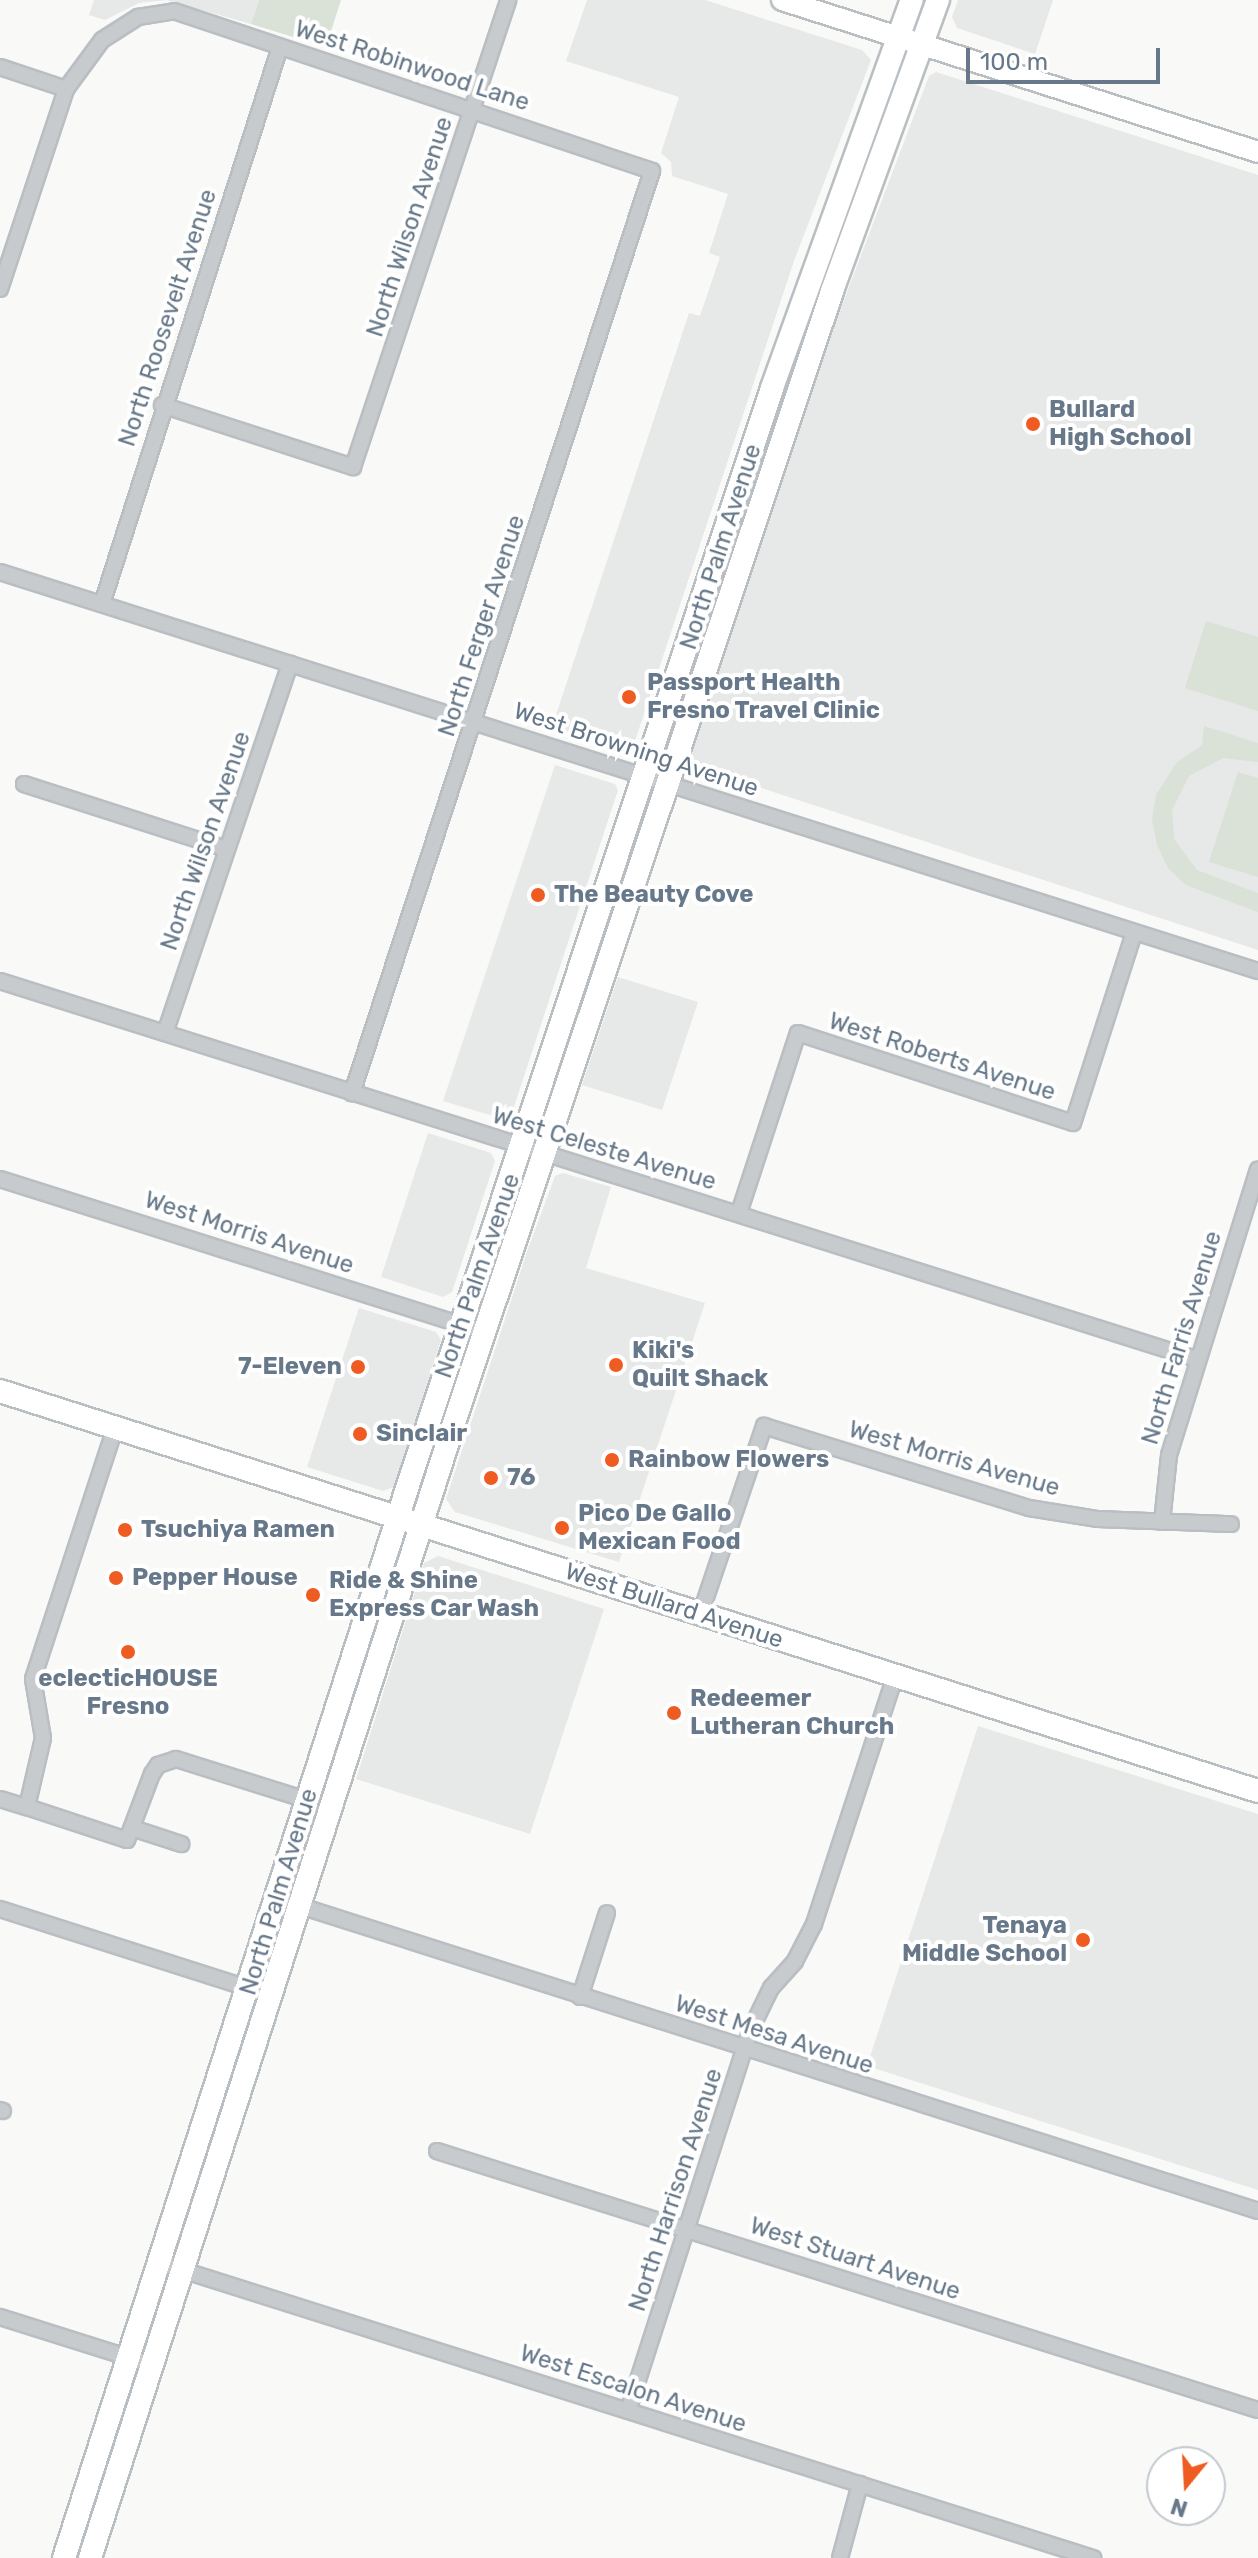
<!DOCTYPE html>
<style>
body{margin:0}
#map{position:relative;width:1258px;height:2558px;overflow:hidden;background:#f9f9f7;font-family:Rubik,sans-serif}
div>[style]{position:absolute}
.built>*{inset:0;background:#e7e8e8}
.green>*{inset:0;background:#dae1d7}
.roads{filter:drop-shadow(2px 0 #b9bec3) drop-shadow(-2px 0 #b9bec3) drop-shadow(0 2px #b9bec3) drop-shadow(0 -2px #b9bec3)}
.street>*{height:14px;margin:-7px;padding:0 7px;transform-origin:7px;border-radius:7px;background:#c7cbce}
.secondary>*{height:20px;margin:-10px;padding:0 10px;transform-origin:10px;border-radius:10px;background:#fff}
.primary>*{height:22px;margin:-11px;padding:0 11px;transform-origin:11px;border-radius:11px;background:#fff}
.dots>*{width:22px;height:22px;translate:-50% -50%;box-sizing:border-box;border:4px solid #fff;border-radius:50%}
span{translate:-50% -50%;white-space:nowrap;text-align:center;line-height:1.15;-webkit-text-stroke:8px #fff;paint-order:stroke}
.street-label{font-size:24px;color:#667889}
.poi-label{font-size:24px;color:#667889;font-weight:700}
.left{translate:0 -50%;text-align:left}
.right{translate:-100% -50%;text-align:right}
.north{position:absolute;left:1146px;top:2446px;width:80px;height:80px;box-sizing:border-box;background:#fff;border:2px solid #c2c9d0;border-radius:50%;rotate:198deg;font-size:22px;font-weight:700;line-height:32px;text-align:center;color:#667889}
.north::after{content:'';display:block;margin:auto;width:28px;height:36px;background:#ee5c22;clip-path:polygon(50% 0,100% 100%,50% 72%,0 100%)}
.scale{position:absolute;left:966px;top:48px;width:194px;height:36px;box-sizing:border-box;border:4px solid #667889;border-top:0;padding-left:10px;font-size:24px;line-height:28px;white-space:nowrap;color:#667889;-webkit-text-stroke:6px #fff;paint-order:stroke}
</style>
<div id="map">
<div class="built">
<div style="clip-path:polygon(94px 0,259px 0,251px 24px,167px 0,139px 3px,105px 20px,89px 15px)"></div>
<div style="clip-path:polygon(587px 0,705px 0,862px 50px,871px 60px,794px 261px,633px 747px,626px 750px,552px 727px,689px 313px,700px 316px,720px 257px,709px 253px,728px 194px,672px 176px,671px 162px,661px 153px,679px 97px,566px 61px)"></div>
<div style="clip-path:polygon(958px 0,1053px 0,1035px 54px,957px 28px,952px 17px)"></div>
<div style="clip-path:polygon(936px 72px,1258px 175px,1258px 950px,697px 767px,691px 756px,836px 321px,929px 76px)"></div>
<div style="clip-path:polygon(555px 765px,615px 784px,618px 790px,512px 1113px,500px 1118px,443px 1101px)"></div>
<div style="clip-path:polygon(618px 977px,698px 1002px,662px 1110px,582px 1085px)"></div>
<div style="clip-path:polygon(428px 1133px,491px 1153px,495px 1161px,452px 1292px,443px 1297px,381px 1277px)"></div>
<div style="clip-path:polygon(563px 1173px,611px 1187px,586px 1268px,705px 1303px,619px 1562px,455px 1512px,446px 1499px,528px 1249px,555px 1176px)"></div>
<div style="clip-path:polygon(359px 1308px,436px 1332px,441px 1340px,394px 1487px,383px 1491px,307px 1467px)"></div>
<div style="clip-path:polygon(438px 1556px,604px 1609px,530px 1834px,356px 1779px,424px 1563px)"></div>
<div style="clip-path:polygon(978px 1726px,1258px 1814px,1258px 2190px,867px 2066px)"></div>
</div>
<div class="green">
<div style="clip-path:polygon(259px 0,341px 0,326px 47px,251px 24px)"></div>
<div style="clip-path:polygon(1206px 621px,1258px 637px,1258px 711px,1185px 688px)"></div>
<div style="clip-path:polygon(1204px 726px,1258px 743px,1258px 762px,1223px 758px,1189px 776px,1172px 810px,1174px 839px,1197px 870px,1258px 893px,1258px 912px,1186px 885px,1168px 868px,1157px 845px,1152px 820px,1156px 795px,1176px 763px,1202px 745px)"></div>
<div style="clip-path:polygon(1238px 772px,1258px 778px,1258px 877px,1209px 862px)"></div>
</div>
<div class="roads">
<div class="street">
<div style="left:0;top:67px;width:70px;rotate:18.4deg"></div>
<div style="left:0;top:289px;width:211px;rotate:-71.7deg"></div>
<div style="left:66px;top:89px;width:61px;rotate:-53.7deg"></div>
<div style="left:102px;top:40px;width:43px;rotate:-32.6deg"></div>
<div style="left:138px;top:17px;width:36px;rotate:-9deg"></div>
<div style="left:174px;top:11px;width:504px;rotate:18.51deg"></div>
<div style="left:652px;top:171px;width:970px;rotate:108.02deg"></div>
<div style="left:162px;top:405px;width:201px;rotate:18deg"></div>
<div style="left:353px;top:467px;width:492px;rotate:-71.6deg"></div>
<div style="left:0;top:572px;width:1320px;rotate:17.6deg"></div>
<div style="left:102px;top:604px;width:585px;rotate:-72.28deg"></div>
<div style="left:24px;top:784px;width:213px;rotate:17.8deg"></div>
<div style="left:0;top:981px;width:1254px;rotate:17.54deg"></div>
<div style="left:165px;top:1033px;width:390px;rotate:-71.3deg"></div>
<div style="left:0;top:1179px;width:508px;rotate:17.54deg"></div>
<div style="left:739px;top:1213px;width:189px;rotate:-71.9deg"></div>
<div style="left:798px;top:1033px;width:289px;rotate:18.1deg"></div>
<div style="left:1073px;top:1123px;width:200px;rotate:-72.2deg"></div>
<div style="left:115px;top:1428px;width:264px;rotate:108.1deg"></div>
<div style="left:33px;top:1679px;width:60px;rotate:80.4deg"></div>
<div style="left:43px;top:1738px;width:71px;rotate:103.1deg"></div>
<div style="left:27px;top:1807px;width:105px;rotate:18.3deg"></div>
<div style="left:127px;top:1840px;width:71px;rotate:-69.3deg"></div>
<div style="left:152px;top:1774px;width:11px;rotate:-56deg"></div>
<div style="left:158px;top:1765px;width:19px;rotate:-18deg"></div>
<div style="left:176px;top:1759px;width:137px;rotate:17.4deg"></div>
<div style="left:1162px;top:1522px;width:67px;rotate:-84deg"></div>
<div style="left:1169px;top:1455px;width:299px;rotate:-72.7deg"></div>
<div style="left:700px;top:1615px;width:200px;rotate:-71.3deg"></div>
<div style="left:764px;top:1426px;width:277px;rotate:17.2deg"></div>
<div style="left:1029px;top:1508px;width:70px;rotate:9.1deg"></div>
<div style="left:1098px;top:1519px;width:133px;rotate:2.2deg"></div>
<div style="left:0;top:1799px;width:28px;rotate:17deg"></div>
<div style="left:132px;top:1828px;width:52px;rotate:18.1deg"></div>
<div style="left:294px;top:1904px;width:1012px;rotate:17.66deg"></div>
<div style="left:0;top:1909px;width:287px;rotate:17.7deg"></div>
<div style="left:580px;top:1997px;width:88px;rotate:-72.2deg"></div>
<div style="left:0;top:2110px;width:3px;rotate:18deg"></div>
<div style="left:437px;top:2151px;width:861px;rotate:17.51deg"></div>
<div style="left:160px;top:2263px;width:979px;rotate:17.55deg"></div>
<div style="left:0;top:2317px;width:159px;rotate:17.5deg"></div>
<div style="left:628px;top:2411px;width:401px;rotate:-72.2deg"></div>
<div style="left:751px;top:2029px;width:46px;rotate:-64deg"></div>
<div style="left:771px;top:1988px;width:36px;rotate:-48deg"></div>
<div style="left:795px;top:1961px;width:42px;rotate:-62.8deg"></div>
<div style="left:814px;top:1924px;width:261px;rotate:-71.9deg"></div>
<div style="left:840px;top:2558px;width:77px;rotate:-74.9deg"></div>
</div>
<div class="secondary">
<div style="left:782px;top:0;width:500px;rotate:17.7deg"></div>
</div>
<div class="primary">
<div style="left:0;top:1391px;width:1320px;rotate:17.64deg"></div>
<div style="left:64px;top:2558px;width:1136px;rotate:-72.22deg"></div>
<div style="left:411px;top:1476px;width:1146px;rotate:-71.64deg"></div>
<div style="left:772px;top:388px;width:412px;rotate:-70.2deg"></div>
<div style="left:90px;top:2558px;width:1186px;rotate:-72.22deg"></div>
<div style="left:452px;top:1429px;width:1200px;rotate:-71.53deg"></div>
<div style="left:832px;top:291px;width:310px;rotate:-70deg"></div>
</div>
</div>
<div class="dots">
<div style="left:1033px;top:424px;background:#ee5c22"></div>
<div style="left:629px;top:697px;background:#ee5c22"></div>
<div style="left:538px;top:895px;background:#ee5c22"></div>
<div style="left:616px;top:1365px;background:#ee5c22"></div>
<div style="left:358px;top:1367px;background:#ee5c22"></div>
<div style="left:360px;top:1434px;background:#ee5c22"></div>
<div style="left:612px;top:1460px;background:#ee5c22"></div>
<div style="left:491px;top:1478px;background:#ee5c22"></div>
<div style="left:562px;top:1528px;background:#ee5c22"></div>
<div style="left:125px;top:1530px;background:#ee5c22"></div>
<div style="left:116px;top:1578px;background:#ee5c22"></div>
<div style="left:313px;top:1595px;background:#ee5c22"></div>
<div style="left:128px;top:1652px;background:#ee5c22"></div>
<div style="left:674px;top:1713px;background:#ee5c22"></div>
<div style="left:1083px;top:1940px;background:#ee5c22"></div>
</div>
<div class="street-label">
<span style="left:412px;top:66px;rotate:18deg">West Robinwood Lane</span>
<span style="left:410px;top:227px;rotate:-72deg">North Wilson Avenue</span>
<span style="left:168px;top:318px;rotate:-72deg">North Roosevelt Avenue</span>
<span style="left:721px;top:547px;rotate:-72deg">North Palm Avenue</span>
<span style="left:482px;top:626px;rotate:-72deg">North Ferger Avenue</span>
<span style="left:636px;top:750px;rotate:18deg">West Browning Avenue</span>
<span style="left:206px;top:841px;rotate:-71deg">North Wilson Avenue</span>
<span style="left:942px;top:1057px;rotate:18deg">West Roberts Avenue</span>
<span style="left:604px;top:1149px;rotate:17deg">West Celeste Avenue</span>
<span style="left:249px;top:1233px;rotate:18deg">West Morris Avenue</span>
<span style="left:478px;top:1276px;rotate:-71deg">North Palm Avenue</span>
<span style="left:1182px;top:1338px;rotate:-73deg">North Farris Avenue</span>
<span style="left:954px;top:1459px;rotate:16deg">West Morris Avenue</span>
<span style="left:674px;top:1606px;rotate:18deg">West Bullard Avenue</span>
<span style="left:279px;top:1892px;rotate:-73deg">North Palm Avenue</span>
<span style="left:774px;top:2035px;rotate:18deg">West Mesa Avenue</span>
<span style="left:676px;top:2190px;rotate:-72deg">North Harrison Avenue</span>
<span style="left:855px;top:2259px;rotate:18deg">West Stuart Avenue</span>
<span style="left:633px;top:2389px;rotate:18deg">West Escalon Avenue</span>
</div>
<div class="poi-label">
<span class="left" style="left:1049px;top:424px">Bullard<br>High School</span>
<span class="left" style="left:647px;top:697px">Passport Health<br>Fresno Travel Clinic</span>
<span class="left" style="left:554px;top:895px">The Beauty Cove</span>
<span class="left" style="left:632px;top:1365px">Kiki's<br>Quilt Shack</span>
<span class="right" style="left:342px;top:1367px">7-Eleven</span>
<span class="left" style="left:376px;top:1434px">Sinclair</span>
<span class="left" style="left:628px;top:1460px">Rainbow Flowers</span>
<span class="left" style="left:507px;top:1478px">76</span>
<span class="left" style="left:578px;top:1528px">Pico De Gallo<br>Mexican Food</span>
<span class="left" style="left:141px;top:1530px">Tsuchiya Ramen</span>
<span class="left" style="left:132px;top:1578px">Pepper House</span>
<span class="left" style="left:329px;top:1595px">Ride &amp; Shine<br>Express Car Wash</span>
<span style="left:128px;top:1693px">eclecticHOUSE<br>Fresno</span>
<span class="left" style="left:690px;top:1713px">Redeemer<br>Lutheran Church</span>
<span class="right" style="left:1067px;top:1940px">Tenaya<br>Middle School</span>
</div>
<div class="north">N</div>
<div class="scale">100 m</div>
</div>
